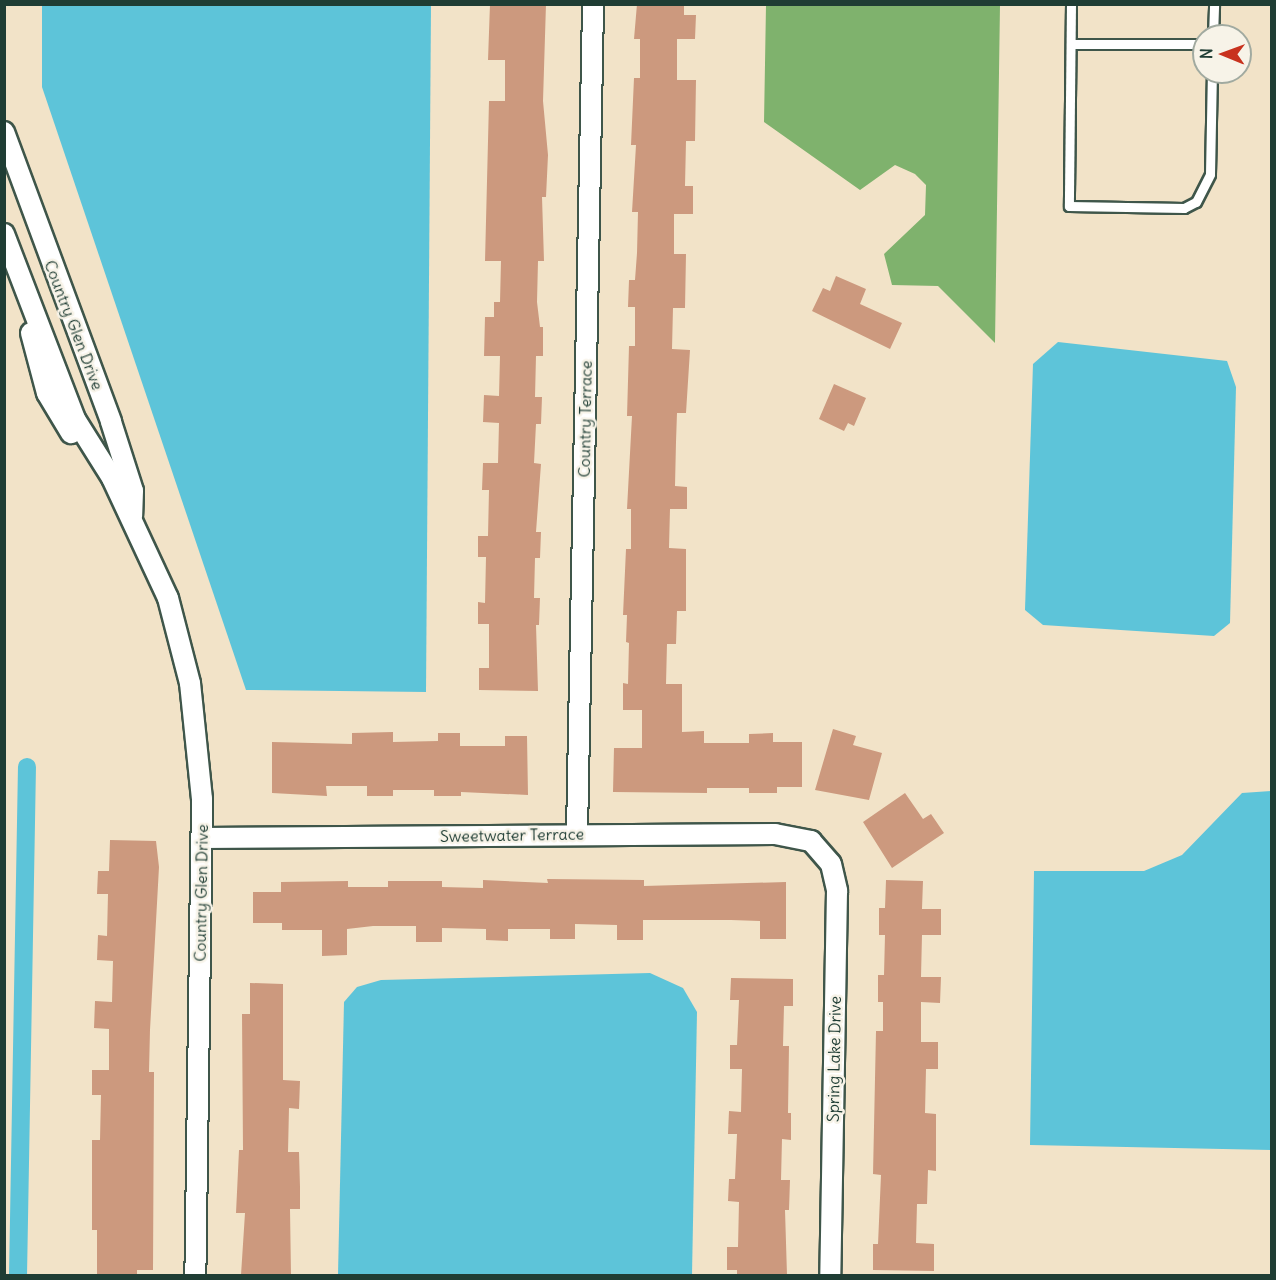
<!DOCTYPE html>
<style>
body{margin:0}
#map{position:relative;width:1276px;height:1280px;overflow:hidden;background:#f2e3c8;font-family:Delius,sans-serif}
div>[style]{position:absolute}
.forest>*{inset:0;background:#7fb26d}
.water>*{inset:0;background:#5dc4d9}
.canal>*{height:18px;margin:-9px;padding:0 9px;transform-origin:9px;border-radius:9px;background:#5dc4d9}
.building>*{inset:0;background:#cc997e}
.roads{filter:drop-shadow(2px 0 #3f564a) drop-shadow(-2px 0 #3f564a) drop-shadow(0 2px #3f564a) drop-shadow(0 -2px #3f564a)}
.lane>*{height:9px;margin:-4.5px;padding:0 4.5px;transform-origin:4.5px;border-radius:4.5px;background:#fff}
.street>*{height:20px;margin:-10px;padding:0 10px;transform-origin:10px;border-radius:10px;background:#fff}
span{translate:-50% -50%;white-space:nowrap;text-align:center;line-height:1.15;-webkit-text-stroke:5px #f7f3e8;paint-order:stroke}
.street-label{font-size:16px;color:#1f3d34}
.frame{position:absolute;inset:0;border:6px solid #1f3d34;pointer-events:none}
.north{position:absolute;left:1192px;top:24px;width:60px;height:60px;box-sizing:border-box;background:#f7f3e8;border:2px solid #a1aaa0;border-radius:50%;rotate:271deg;font-size:16px;font-weight:700;line-height:24px;text-align:center;color:#1f3d34}
.north::after{content:'';display:block;margin:auto;width:21px;height:27px;background:#c8321e;clip-path:polygon(50% 0,100% 100%,50% 72%,0 100%)}
</style>
<div id="map">
<div class="forest">
<div style="clip-path:polygon(766px 5px,1000px 5px,995px 343px,938px 286px,892px 285px,884px 254px,925px 215px,926px 185px,915px 174px,895px 165px,860px 190px,764px 122px)"></div>
</div>
<div class="water">
<div style="clip-path:polygon(42px 5px,431px 5px,426px 692px,246px 690px,42px 87px)"></div>
<div style="clip-path:polygon(1058px 342px,1227px 361px,1236px 387px,1230px 623px,1214px 636px,1043px 625px,1025px 610px,1033px 364px)"></div>
<div style="clip-path:polygon(1271px 791px,1271px 1150px,1030px 1145px,1034px 871px,1144px 871px,1182px 855px,1242px 793px)"></div>
<div style="clip-path:polygon(650px 973px,683px 988px,697px 1012px,692px 1275px,338px 1275px,344px 1002px,357px 987px,381px 980px)"></div>
</div>
<div class="canal">
<div style="left:18px;top:1276px;width:509px;rotate:-88.99deg"></div>
</div>
<div class="building">
<div style="clip-path:polygon(490px 4px,546px 4px,543px 101px,548px 155px,546px 197px,542px 197px,544px 261px,538px 261px,537px 302px,540px 327px,543px 327px,543px 356px,536px 356px,535px 397px,542px 397px,541px 424px,536px 424px,534px 463px,541px 464px,536px 532px,541px 532px,540px 558px,535px 558px,534px 598px,540px 598px,539px 625px,536px 625px,538px 691px,479px 690px,479px 668px,489px 668px,489px 624px,478px 624px,478px 602px,485px 603px,486px 557px,478px 557px,478px 536px,488px 536px,489px 490px,482px 490px,483px 463px,498px 463px,499px 423px,483px 422px,484px 395px,499px 396px,500px 356px,484px 356px,485px 317px,494px 317px,494px 302px,500px 302px,501px 261px,485px 261px,489px 101px,505px 101px,505px 60px,488px 60px)"></div>
<div style="clip-path:polygon(637px 4px,684px 4px,684px 15px,696px 15px,695px 39px,677px 39px,677px 80px,696px 80px,695px 141px,686px 141px,685px 186px,693px 186px,693px 214px,674px 214px,674px 254px,686px 254px,685px 308px,673px 308px,672px 349px,690px 350px,686px 413px,677px 413px,676px 442px,675px 486px,687px 487px,687px 509px,670px 509px,669px 548px,686px 549px,686px 611px,677px 611px,676px 644px,667px 644px,666px 684px,682px 684px,682px 732px,704px 731px,704px 743px,749px 743px,749px 734px,773px 733px,773px 742px,802px 742px,802px 787px,777px 787px,777px 793px,749px 793px,749px 788px,707px 788px,707px 793px,613px 792px,614px 748px,642px 748px,642px 710px,623px 710px,623px 683px,628px 684px,629px 643px,626px 642px,627px 615px,623px 615px,626px 549px,631px 549px,631px 509px,627px 509px,632px 416px,627px 416px,629px 346px,635px 346px,635px 307px,628px 307px,629px 280px,635px 280px,637px 253px,638px 212px,632px 212px,636px 145px,631px 145px,634px 78px,640px 78px,640px 39px,634px 39px)"></div>
<div style="clip-path:polygon(836px 276px,866px 289px,860px 304px,902px 323px,890px 349px,812px 311px,823px 288px,830px 291px)"></div>
<div style="clip-path:polygon(834px 384px,866px 398px,854px 426px,848px 423px,844px 431px,819px 419px)"></div>
<div style="clip-path:polygon(833px 729px,856px 736px,853px 745px,882px 753px,869px 800px,815px 790px)"></div>
<div style="clip-path:polygon(393px 732px,393px 742px,438px 741px,438px 733px,460px 733px,460px 746px,505px 746px,505px 736px,527px 736px,528px 795px,461px 792px,461px 796px,434px 796px,434px 790px,393px 790px,393px 796px,367px 796px,367px 786px,326px 786px,327px 796px,272px 793px,272px 742px,352px 744px,352px 733px)"></div>
<div style="clip-path:polygon(905px 793px,923px 819px,931px 814px,944px 833px,892px 868px,863px 822px)"></div>
<div style="clip-path:polygon(110px 840px,156px 841px,159px 867px,150px 1030px,149px 1072px,154px 1072px,153px 1270px,137px 1270px,137px 1275px,97px 1275px,97px 1230px,92px 1230px,92px 1140px,100px 1140px,101px 1095px,92px 1095px,92px 1070px,109px 1070px,109px 1029px,94px 1028px,95px 1001px,112px 1002px,113px 961px,97px 960px,98px 935px,107px 936px,108px 894px,97px 894px,98px 871px,109px 871px)"></div>
<div style="clip-path:polygon(547px 879px,644px 880px,644px 886px,786px 882px,786px 939px,760px 939px,760px 921px,731px 920px,643px 920px,643px 940px,617px 940px,617px 925px,575px 924px,575px 939px,550px 939px,550px 929px,508px 929px,508px 941px,486px 940px,486px 929px,442px 928px,442px 942px,416px 942px,416px 926px,373px 926px,347px 929px,347px 955px,322px 956px,322px 930px,282px 930px,282px 923px,253px 923px,253px 892px,281px 892px,281px 882px,348px 881px,348px 887px,388px 887px,388px 881px,442px 881px,442px 887px,483px 888px,483px 880px,548px 883px)"></div>
<div style="clip-path:polygon(886px 880px,923px 881px,922px 909px,941px 909px,941px 935px,922px 935px,921px 977px,941px 977px,940px 1003px,921px 1002px,921px 1042px,938px 1042px,938px 1069px,926px 1069px,925px 1113px,936px 1114px,936px 1171px,928px 1170px,927px 1204px,917px 1204px,916px 1243px,934px 1244px,934px 1271px,873px 1270px,873px 1244px,878px 1244px,881px 1175px,873px 1174px,876px 1031px,883px 1031px,883px 1002px,878px 1002px,878px 975px,884px 975px,885px 935px,879px 935px,879px 908px,885px 908px)"></div>
<div style="clip-path:polygon(731px 978px,793px 979px,793px 1006px,784px 1006px,783px 1046px,789px 1046px,788px 1113px,791px 1113px,791px 1140px,782px 1139px,781px 1180px,790px 1180px,789px 1210px,785px 1210px,787px 1275px,737px 1275px,737px 1270px,727px 1270px,727px 1247px,738px 1247px,739px 1202px,728px 1201px,729px 1179px,735px 1179px,737px 1134px,728px 1134px,729px 1111px,741px 1112px,742px 1069px,730px 1069px,730px 1045px,737px 1045px,739px 1000px,730px 1000px)"></div>
<div style="clip-path:polygon(250px 983px,283px 984px,283px 1080px,300px 1081px,299px 1109px,289px 1108px,288px 1152px,299px 1152px,300px 1187px,300px 1209px,290px 1209px,291px 1275px,241px 1275px,245px 1213px,236px 1213px,239px 1150px,243px 1150px,242px 1014px,250px 1014px)"></div>
</div>
<div class="roads">
<div class="lane">
<div style="left:1071px;top:4px;width:202px;rotate:90.6deg"></div>
<div style="left:1069px;top:206px;width:115px;rotate:1deg"></div>
<div style="left:1184px;top:208px;width:13px;rotate:-27deg"></div>
<div style="left:1196px;top:202px;width:31px;rotate:-63deg"></div>
<div style="left:1210px;top:174px;width:102px;rotate:-88.9deg"></div>
<div style="left:1213px;top:36px;width:32px;rotate:-88deg"></div>
<div style="left:1071px;top:44px;width:133px"></div>
</div>
<div class="street">
<div style="left:4px;top:132px;width:309px;rotate:69.7deg"></div>
<div style="left:111px;top:422px;width:72px;rotate:72.3deg"></div>
<div style="left:133px;top:491px;width:25px;rotate:92deg"></div>
<div style="left:4px;top:234px;width:198px;rotate:69deg"></div>
<div style="left:75px;top:419px;width:70px;rotate:57.9deg"></div>
<div style="left:112px;top:478px;width:132px;rotate:65deg"></div>
<div style="left:168px;top:598px;width:88px;rotate:75.5deg"></div>
<div style="left:190px;top:683px;width:117px;rotate:84.1deg"></div>
<div style="left:202px;top:799px;width:477px;rotate:90.8deg"></div>
<div style="left:31px;top:333px;width:62px;rotate:75.1deg"></div>
<div style="left:47px;top:393px;width:47px;rotate:59deg"></div>
<div style="left:577px;top:833px;width:829px;rotate:-88.89deg"></div>
<div style="left:202px;top:838px;width:573px;rotate:-0.4deg"></div>
<div style="left:775px;top:834px;width:37px;rotate:11deg"></div>
<div style="left:811px;top:841px;width:30px;rotate:49deg"></div>
<div style="left:831px;top:864px;width:28px;rotate:77deg"></div>
<div style="left:837px;top:891px;width:385px;rotate:91deg"></div>
</div>
</div>
<div class="street-label">
<span style="left:74px;top:325px;rotate:69deg">Country Glen Drive</span>
<span style="left:585px;top:419px;rotate:-89deg">Country Terrace</span>
<span style="left:512px;top:835px;rotate:-1deg">Sweetwater Terrace</span>
<span style="left:201px;top:893px;rotate:-89deg">Country Glen Drive</span>
<span style="left:834px;top:1059px;rotate:-89deg">Spring Lake Drive</span>
</div>
<div class="frame"></div>
<div class="north">N</div>
</div>
